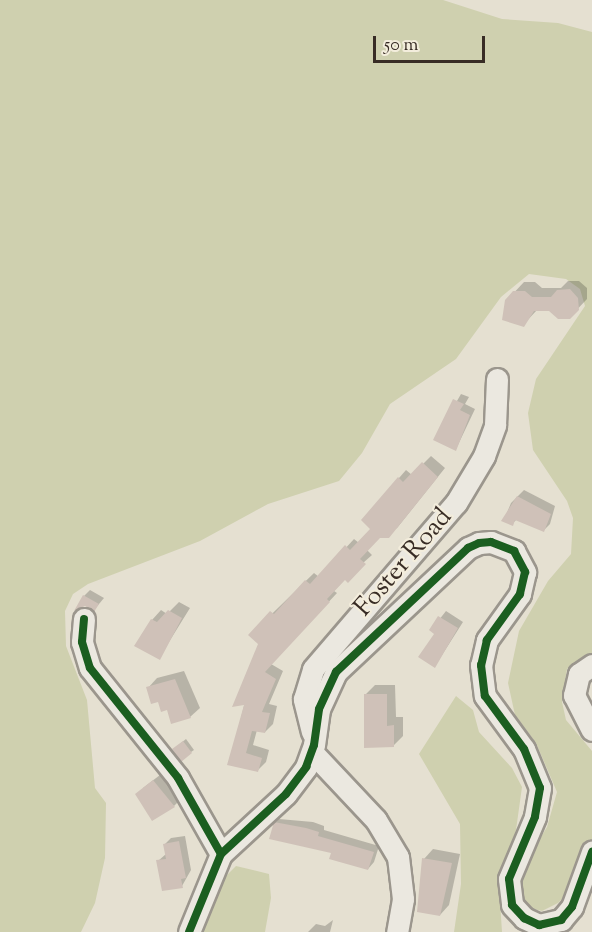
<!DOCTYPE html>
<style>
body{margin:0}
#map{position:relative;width:592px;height:932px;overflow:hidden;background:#e5e0d1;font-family:"Sorts Mill Goudy",serif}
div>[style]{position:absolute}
.green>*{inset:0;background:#cfd0af}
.shadow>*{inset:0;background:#0003}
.building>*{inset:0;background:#cfc1b8}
.roads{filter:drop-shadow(2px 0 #9b968d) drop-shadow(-2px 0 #9b968d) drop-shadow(0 2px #9b968d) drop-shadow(0 -2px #9b968d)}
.minor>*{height:21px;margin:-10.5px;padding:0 10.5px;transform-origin:10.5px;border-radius:10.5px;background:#ebe8e0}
.cycleway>*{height:8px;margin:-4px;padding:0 4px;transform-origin:4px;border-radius:4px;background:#1b5e20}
span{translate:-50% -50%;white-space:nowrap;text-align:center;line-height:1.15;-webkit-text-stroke:4.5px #f3eddc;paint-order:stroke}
.street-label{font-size:26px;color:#382c25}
.scale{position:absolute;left:373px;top:36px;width:112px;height:27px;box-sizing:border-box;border:3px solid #382c25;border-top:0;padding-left:8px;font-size:18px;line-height:21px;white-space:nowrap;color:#382c25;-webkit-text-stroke:4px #f3eddc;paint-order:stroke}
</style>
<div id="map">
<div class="green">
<div style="clip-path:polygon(0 0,443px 0,502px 19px,558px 23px,592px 32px,592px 653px,567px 669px,562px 702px,566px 720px,592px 751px,592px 840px,570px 891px,558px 903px,542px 911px,525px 907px,519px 891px,529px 857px,547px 827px,557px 792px,536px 743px,515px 715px,508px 683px,519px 631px,548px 581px,571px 554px,573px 518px,567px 501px,533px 450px,528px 413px,536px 379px,585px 306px,580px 289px,566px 279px,529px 274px,501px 297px,456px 359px,390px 404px,362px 453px,339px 481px,268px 504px,200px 541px,88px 584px,73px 594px,65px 611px,66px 646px,87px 700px,95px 788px,106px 803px,105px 858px,95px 903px,81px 932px,0 932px)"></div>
<div style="clip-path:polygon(456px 696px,473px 710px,479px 732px,512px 768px,522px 787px,516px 830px,499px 885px,502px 932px,454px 932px,461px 884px,460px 824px,419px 754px)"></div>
<div style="clip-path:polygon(236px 866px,269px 874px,271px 898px,265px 932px,200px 932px,219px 883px)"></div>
</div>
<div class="shadow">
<div style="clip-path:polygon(568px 281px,579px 281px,587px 288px,587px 299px,570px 317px,550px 309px,537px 310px,523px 325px,506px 301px,524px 282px,535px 282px,542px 288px,561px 288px)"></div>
<div style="clip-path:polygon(461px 394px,469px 397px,465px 404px,475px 409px,456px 449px,435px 439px)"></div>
<div style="clip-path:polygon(431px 456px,445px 468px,397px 528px,379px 537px,367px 550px,372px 555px,345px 579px,334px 591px,337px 593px,271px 664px,283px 671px,269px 704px,277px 706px,273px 724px,265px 732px,257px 730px,253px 745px,269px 750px,266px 762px,258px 770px,229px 764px,260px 644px,250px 635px,314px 573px,319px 577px,354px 539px,359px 543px,372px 529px,399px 478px,406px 470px,412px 475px)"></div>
<div style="clip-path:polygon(524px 490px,555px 506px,550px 524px,544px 530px,517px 519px,512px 524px,504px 520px,511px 503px)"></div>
<div style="clip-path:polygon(90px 590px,104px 598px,94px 610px,84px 596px)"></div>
<div style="clip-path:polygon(179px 602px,190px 608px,159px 658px,152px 620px,161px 610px,167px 614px)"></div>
<div style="clip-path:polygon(446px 611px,463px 622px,435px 666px,436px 633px,431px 630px)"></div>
<div style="clip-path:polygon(184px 671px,200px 708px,190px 717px,168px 708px,148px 688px,157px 678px)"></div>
<div style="clip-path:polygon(375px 685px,395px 685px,396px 717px,403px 717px,403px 736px,393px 746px,365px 695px)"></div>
<div style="clip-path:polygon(186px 739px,194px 750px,191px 752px,176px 747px)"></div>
<div style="clip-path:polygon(160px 775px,180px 800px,174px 806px,143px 788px)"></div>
<div style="clip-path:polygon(279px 819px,313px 822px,324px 826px,324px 830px,379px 846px,374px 862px,368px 869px,273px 825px)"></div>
<div style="clip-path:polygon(185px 836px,191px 870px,182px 886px,158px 861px,166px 854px,165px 844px,171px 838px)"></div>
<div style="clip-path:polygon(433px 849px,460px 854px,449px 905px,440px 915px,424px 859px)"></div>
<div style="clip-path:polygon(333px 920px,330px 932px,308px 932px,316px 924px,325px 926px)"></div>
</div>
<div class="building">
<div style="clip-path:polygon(570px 289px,578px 298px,579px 310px,570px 319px,558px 319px,549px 311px,534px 311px,524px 327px,502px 320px,505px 300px,513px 291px,525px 291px,532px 297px,551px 297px,557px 290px)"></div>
<div style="clip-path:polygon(453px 399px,464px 404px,460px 410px,470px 415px,456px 451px,433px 440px)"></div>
<div style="clip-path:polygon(422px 462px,438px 477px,389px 538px,380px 538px,360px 559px,366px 564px,348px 583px,345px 580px,327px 599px,330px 602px,265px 672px,276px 679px,262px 712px,270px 713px,265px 733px,252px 731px,246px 753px,262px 758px,258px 772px,227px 765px,244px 705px,232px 707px,258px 644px,248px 635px,270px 611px,274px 614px,305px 580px,310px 584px,345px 545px,350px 550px,370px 529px,361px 520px,398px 477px,403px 482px)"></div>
<div style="clip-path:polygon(517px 496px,551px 514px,544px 532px,515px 520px,513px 526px,501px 521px)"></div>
<div style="clip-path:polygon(83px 595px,99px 604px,94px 612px,85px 606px,74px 611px)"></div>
<div style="clip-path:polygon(168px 610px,182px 618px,160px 660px,134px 646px,151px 619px,157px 622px)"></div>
<div style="clip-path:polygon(438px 616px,458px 628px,435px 668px,418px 657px,434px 634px,429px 630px)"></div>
<div style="clip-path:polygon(175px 679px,191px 718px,171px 724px,167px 710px,161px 712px,158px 702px,151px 704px,146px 687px)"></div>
<div style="clip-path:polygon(364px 694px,387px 694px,387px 726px,394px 725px,394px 747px,364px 748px)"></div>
<div style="clip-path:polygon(183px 741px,192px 753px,181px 762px,172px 749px)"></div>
<div style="clip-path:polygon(153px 780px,175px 807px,152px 821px,135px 794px)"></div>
<div style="clip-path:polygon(274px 822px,306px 828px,319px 832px,318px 836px,374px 852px,368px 870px,329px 859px,331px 853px,269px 839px)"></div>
<div style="clip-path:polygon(179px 841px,186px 878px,181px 879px,183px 888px,162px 891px,156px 860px,166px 859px,163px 844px)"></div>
<div style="clip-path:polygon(422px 858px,452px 863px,440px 916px,417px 912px)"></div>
</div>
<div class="roads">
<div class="minor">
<div style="left:84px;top:619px;width:23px;rotate:95deg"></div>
<div style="left:82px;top:642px;width:27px;rotate:73deg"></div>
<div style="left:90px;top:668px;width:141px;rotate:51.3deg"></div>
<div style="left:178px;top:778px;width:87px;rotate:60.5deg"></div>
<div style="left:592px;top:665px;width:16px;rotate:145deg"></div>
<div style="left:579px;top:674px;width:22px;rotate:103deg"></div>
<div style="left:574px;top:695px;width:39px;rotate:63deg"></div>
<div style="left:312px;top:732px;width:34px;rotate:-104deg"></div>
<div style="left:304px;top:699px;width:31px;rotate:-73deg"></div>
<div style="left:313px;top:669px;width:219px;rotate:-49.3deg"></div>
<div style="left:456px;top:503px;width:55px;rotate:-59.2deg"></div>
<div style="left:484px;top:456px;width:33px;rotate:-70deg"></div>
<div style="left:495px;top:425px;width:46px;rotate:-87.5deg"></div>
<div style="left:312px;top:752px;width:93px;rotate:46.7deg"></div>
<div style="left:376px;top:820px;width:43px;rotate:59.3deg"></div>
<div style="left:398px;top:857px;width:42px;rotate:83.2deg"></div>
<div style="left:403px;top:899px;width:34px;rotate:100deg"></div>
<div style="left:189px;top:932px;width:84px;rotate:-67.7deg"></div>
<div style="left:221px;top:854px;width:88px;rotate:-42.7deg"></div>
<div style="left:286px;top:794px;width:34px;rotate:-53deg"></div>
<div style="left:306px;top:767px;width:23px;rotate:-70deg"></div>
<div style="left:314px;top:745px;width:36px;rotate:-82deg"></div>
<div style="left:319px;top:709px;width:41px;rotate:-65.3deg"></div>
<div style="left:336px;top:672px;width:181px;rotate:-43.2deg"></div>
<div style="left:468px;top:548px;width:12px;rotate:-24deg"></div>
<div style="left:479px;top:543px;width:12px;rotate:-5deg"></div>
<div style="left:491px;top:542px;width:25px;rotate:21deg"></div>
<div style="left:514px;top:551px;width:24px;rotate:62deg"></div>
<div style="left:525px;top:572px;width:23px;rotate:103deg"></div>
<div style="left:520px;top:594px;width:57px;rotate:125.7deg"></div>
<div style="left:487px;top:640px;width:26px;rotate:103deg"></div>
<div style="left:481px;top:665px;width:31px;rotate:83deg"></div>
<div style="left:485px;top:696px;width:66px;rotate:53.7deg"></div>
<div style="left:524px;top:749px;width:42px;rotate:67.7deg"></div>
<div style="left:540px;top:788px;width:29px;rotate:100deg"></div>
<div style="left:535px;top:817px;width:67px;rotate:112.8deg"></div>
<div style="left:509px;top:879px;width:26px;rotate:83deg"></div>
<div style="left:512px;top:905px;width:18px;rotate:47deg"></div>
<div style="left:524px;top:918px;width:17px;rotate:25deg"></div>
<div style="left:539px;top:925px;width:23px;rotate:-13deg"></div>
<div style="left:561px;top:920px;width:17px;rotate:-50deg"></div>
<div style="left:572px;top:907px;width:59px;rotate:-70deg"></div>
</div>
</div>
<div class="cycleway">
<div style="left:84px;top:619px;width:23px;rotate:95deg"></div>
<div style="left:82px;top:642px;width:27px;rotate:73deg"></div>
<div style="left:90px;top:668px;width:141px;rotate:51.3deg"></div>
<div style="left:178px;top:778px;width:87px;rotate:60.5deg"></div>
<div style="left:189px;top:932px;width:84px;rotate:-67.7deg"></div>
<div style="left:221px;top:854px;width:88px;rotate:-42.7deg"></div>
<div style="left:286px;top:794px;width:34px;rotate:-53deg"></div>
<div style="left:306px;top:767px;width:23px;rotate:-70deg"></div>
<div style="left:314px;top:745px;width:36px;rotate:-82deg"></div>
<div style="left:319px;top:709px;width:41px;rotate:-65.3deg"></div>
<div style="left:336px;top:672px;width:181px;rotate:-43.2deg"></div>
<div style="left:468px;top:548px;width:12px;rotate:-24deg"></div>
<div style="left:479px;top:543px;width:12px;rotate:-5deg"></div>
<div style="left:491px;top:542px;width:25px;rotate:21deg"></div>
<div style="left:514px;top:551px;width:24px;rotate:62deg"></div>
<div style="left:525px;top:572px;width:23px;rotate:103deg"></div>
<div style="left:520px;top:594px;width:57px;rotate:125.7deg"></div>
<div style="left:487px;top:640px;width:26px;rotate:103deg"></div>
<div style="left:481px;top:665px;width:31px;rotate:83deg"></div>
<div style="left:485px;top:696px;width:66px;rotate:53.7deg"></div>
<div style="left:524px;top:749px;width:42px;rotate:67.7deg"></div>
<div style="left:540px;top:788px;width:29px;rotate:100deg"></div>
<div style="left:535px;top:817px;width:67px;rotate:112.8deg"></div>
<div style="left:509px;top:879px;width:26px;rotate:83deg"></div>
<div style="left:512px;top:905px;width:18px;rotate:47deg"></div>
<div style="left:524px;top:918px;width:17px;rotate:25deg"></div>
<div style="left:539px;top:925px;width:23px;rotate:-13deg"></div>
<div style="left:561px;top:920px;width:17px;rotate:-50deg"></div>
<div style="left:572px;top:907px;width:59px;rotate:-70deg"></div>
</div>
<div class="street-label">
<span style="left:404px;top:563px;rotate:-49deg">Foster Road</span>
</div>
<div class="scale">50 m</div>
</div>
